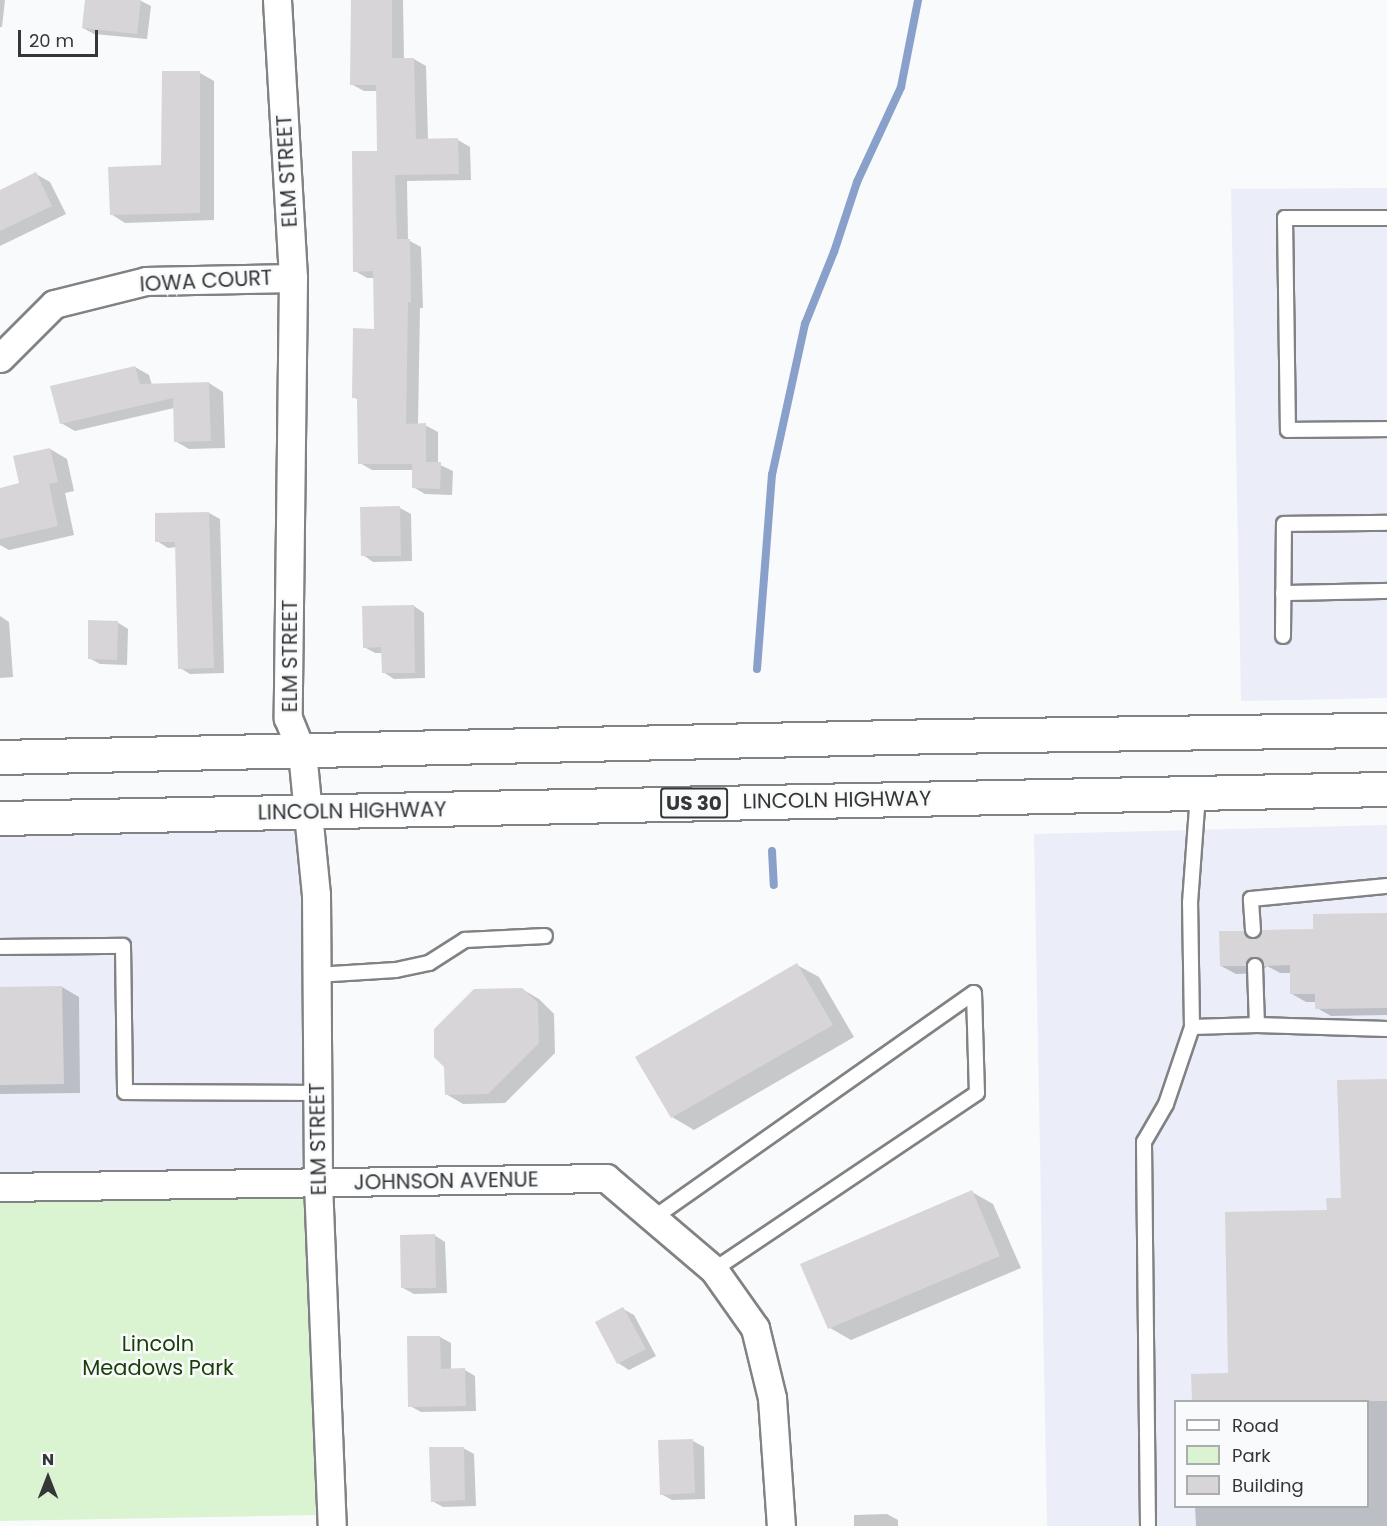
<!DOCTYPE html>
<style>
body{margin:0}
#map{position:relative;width:1387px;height:1526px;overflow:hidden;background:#f9fafc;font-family:Poppins,sans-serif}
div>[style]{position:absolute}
.built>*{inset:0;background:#ebeef8}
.green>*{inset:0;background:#daf4d1}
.shadow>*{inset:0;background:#0003}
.stream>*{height:8px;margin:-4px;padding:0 4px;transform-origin:4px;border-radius:4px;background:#89a1ca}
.building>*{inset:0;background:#d7d5d7}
.roads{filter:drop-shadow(2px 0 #818284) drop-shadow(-2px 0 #818284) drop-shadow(0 2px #818284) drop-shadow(0 -2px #818284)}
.service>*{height:14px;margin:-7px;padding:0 7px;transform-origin:7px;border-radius:7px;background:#fff}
.minor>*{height:27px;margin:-13.5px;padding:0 13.5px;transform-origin:13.5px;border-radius:13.5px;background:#fff}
.primary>*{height:33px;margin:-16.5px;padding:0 16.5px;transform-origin:16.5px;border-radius:16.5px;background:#fff}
span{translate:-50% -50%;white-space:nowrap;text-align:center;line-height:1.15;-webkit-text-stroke:5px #f9fafc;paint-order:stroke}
.shield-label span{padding:2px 4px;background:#f9fafc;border:2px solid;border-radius:4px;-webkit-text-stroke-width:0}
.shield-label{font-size:20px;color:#353636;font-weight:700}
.street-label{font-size:21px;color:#353636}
.park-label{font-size:21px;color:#183f05}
.legend{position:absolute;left:1174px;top:1400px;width:195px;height:108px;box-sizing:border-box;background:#f9fafc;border:2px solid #abacad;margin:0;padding:8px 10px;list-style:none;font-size:18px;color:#353636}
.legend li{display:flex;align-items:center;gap:12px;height:30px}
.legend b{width:30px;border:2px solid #abacad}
.north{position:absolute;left:18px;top:1448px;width:60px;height:60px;-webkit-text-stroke:4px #f9fafc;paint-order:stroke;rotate:0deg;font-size:16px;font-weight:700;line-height:24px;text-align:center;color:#353636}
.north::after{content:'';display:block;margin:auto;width:21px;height:27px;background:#353636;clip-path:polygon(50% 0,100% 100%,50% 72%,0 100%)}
.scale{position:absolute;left:18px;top:30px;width:80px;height:27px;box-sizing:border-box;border:3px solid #353636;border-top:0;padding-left:8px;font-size:18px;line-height:21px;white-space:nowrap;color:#353636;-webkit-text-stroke:4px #f9fafc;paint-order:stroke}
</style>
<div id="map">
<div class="built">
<div style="clip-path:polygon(1387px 188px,1387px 698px,1241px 701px,1231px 189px)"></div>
<div style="clip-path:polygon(298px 819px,310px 1173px,0 1178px,0 824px)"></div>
<div style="clip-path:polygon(evenodd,1387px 825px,1387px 1526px,1047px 1526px,1034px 834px,1387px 825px,1176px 1402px,1368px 1402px,1368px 1506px,1176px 1506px,1176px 1402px)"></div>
</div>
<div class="green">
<div style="clip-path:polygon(313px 1191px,318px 1515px,0 1521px,0 1196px)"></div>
</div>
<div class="shadow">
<div style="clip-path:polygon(0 0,5px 0,2px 27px,0 27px)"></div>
<div style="clip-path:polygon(86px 0,139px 0,151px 6px,147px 39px,94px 34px,83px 28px)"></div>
<div style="clip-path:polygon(351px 0,403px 0,404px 60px,414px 59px,426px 66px,428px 140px,458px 140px,470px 147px,471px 180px,407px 181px,408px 240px,421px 247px,423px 308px,420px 308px,418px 425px,425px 425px,438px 432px,438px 464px,453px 471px,452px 495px,425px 494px,413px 487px,413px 470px,372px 470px,360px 463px,359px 400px,353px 397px,375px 330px,374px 278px,367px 278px,355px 271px,379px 152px,377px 91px,364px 91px,351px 84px)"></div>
<div style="clip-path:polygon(200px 73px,214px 81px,214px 220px,125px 223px,111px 214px,162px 166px)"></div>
<div style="clip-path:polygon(36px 174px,50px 182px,66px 214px,0 246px,0 191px)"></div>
<div style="clip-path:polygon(135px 367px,149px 375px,152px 385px,209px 383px,223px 392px,225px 448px,189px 449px,175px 441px,174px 408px,75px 431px,61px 423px)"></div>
<div style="clip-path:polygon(50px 449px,67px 459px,74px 491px,65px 493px,74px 535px,9px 550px,0 545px,0 489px,21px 484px)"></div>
<div style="clip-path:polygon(400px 508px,411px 514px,412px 561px,373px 562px,363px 555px)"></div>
<div style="clip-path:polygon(209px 513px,220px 519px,224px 673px,190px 674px,180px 668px,177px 547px,168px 548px,157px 541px)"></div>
<div style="clip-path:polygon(414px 606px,424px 613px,425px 678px,394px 679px,383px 672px,383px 653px,375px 653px,364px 647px)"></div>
<div style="clip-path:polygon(0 616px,9px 622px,13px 677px,0 678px)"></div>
<div style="clip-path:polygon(117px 622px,128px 629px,127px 665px,100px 664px,89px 658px)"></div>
<div style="clip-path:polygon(1387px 914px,1387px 1015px,1331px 1016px,1317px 1008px,1316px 1002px,1306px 1002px,1292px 994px,1291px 973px,1280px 973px,1267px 966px,1260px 973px,1236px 974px,1221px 966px,1244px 932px,1256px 939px,1315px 931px)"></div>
<div style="clip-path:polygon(797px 965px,819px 977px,854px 1037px,694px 1130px,672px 1117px)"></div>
<div style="clip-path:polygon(62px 987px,79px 997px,80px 1093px,0 1094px,0 988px)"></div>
<div style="clip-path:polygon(522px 989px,539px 999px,554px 1014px,555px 1053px,505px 1103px,463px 1104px,446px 1094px)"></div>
<div style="clip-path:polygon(1387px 1081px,1387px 1526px,1196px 1526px,1195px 1506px,1368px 1506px,1368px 1402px,1193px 1402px,1192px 1376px,1230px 1375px,1328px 1212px,1342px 1199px)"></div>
<div style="clip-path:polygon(972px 1192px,993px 1204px,1021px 1268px,851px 1340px,830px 1328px)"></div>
<div style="clip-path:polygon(434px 1235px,445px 1242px,447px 1293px,414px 1294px,403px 1288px)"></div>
<div style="clip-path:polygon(623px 1309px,634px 1315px,656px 1356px,629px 1370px,618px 1363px,597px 1323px)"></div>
<div style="clip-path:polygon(440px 1337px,451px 1343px,451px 1370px,465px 1370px,475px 1376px,476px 1411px,421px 1412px,410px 1406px)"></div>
<div style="clip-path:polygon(693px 1441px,704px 1447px,705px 1499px,672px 1500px,661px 1494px)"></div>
<div style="clip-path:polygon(463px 1448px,474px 1454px,476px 1506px,443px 1507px,432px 1501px)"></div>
<div style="clip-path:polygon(887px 1514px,898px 1520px,898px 1526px,854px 1526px,854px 1515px)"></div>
</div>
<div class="stream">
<div style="left:757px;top:669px;width:195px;rotate:-85.6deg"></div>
<div style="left:772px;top:475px;width:155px;rotate:-77.7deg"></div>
<div style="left:805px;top:324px;width:78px;rotate:-68.1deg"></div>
<div style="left:834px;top:252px;width:74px;rotate:-71.8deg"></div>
<div style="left:857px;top:182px;width:105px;rotate:-65.1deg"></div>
<div style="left:901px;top:87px;width:89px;rotate:-78.9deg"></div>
<div style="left:772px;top:851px;width:34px;rotate:87deg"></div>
</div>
<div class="building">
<div style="clip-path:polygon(85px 0,141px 0,137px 34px,82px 28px)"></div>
<div style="clip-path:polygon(351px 0,392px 0,392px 58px,414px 58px,416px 139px,458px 138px,459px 174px,395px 175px,397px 239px,410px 239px,411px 302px,408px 302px,406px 424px,426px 423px,426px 462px,441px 462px,440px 489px,412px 488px,412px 464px,358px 464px,357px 398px,352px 398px,353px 328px,374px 329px,373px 271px,353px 272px,352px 151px,377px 151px,376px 85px,350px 85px)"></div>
<div style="clip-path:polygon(162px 71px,200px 71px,200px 213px,110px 215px,108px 167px,161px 165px)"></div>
<div style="clip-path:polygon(36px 172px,52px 206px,0 231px,0 190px)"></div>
<div style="clip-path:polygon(135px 366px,140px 384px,209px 382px,211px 441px,174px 442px,173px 398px,60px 424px,50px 386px)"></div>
<div style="clip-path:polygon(50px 448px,58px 482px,49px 484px,58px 526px,0 539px,0 488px,19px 483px,13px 456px)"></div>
<div style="clip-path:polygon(400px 506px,401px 556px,361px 556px,360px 507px)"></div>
<div style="clip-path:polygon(209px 512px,214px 668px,178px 669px,175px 542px,155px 542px,155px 513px)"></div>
<div style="clip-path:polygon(414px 605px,415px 673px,382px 673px,381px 647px,363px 648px,362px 606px)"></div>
<div style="clip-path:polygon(88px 620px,118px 621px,117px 660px,88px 659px)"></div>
<div style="clip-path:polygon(1387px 913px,1387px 1008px,1315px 1009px,1315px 994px,1290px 994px,1290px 965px,1264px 966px,1262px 961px,1255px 957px,1250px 959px,1246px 966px,1220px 966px,1219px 931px,1244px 931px,1249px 938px,1254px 939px,1262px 930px,1313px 929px,1313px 914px)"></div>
<div style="clip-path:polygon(797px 963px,833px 1025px,671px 1118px,635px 1057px)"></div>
<div style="clip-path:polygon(62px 986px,64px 1084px,0 1085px,0 987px)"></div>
<div style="clip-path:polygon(522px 988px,538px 1003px,539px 1043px,488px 1094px,445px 1095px,444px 1067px,434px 1057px,434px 1029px,474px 989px)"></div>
<div style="clip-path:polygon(1387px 1079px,1387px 1401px,1192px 1401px,1191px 1374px,1228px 1373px,1225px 1212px,1327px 1210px,1326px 1198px,1341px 1198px,1337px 1080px)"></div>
<div style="clip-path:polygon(972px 1190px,1000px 1256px,828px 1329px,800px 1264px)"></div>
<div style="clip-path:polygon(435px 1234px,436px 1288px,401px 1288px,400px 1235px)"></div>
<div style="clip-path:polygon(623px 1307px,646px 1349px,617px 1364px,595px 1322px)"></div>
<div style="clip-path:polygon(407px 1336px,440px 1336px,441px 1369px,465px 1368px,466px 1406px,408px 1407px)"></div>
<div style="clip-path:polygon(693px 1439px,695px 1493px,660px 1495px,658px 1440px)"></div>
<div style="clip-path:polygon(429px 1447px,464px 1447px,465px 1500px,431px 1502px)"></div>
</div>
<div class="roads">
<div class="service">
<div style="left:1387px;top:218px;width:102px;rotate:180deg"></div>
<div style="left:1285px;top:218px;width:212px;rotate:89.2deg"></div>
<div style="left:1288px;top:430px;width:99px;rotate:-0.6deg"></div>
<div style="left:1283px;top:593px;width:104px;rotate:-1.1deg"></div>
<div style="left:1283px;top:636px;width:112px;rotate:-89.5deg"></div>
<div style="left:1284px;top:524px;width:103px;rotate:-0.6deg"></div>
<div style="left:1253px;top:930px;width:31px;rotate:-94deg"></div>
<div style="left:1251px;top:899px;width:137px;rotate:-5.5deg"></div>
<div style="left:0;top:947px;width:123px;rotate:-0.5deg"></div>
<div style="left:123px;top:946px;width:146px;rotate:89.2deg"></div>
<div style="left:125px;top:1092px;width:192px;rotate:0.3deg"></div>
<div style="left:1255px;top:966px;width:59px;rotate:88.1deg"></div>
<div style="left:316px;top:975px;width:80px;rotate:-3.6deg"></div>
<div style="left:396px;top:970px;width:34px;rotate:-12deg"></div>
<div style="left:429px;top:963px;width:43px;rotate:-32.6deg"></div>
<div style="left:465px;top:940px;width:80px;rotate:-2.9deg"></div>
<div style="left:1192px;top:1027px;width:65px;rotate:-1.8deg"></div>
<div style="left:1257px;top:1025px;width:130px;rotate:1.8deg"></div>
<div style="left:652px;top:1219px;width:393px;rotate:-35.1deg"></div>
<div style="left:974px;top:993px;width:100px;rotate:88.3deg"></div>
<div style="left:977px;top:1093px;width:317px;rotate:146.1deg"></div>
<div style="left:1148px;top:1526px;width:384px;rotate:-90.6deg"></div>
<div style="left:1144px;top:1142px;width:44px;rotate:-59.9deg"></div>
<div style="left:1166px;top:1104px;width:81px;rotate:-71.3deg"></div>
<div style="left:1192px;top:1027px;width:124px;rotate:-90.9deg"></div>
<div style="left:1190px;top:903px;width:108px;rotate:-85.8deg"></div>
</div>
<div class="minor">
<div style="left:277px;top:0;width:278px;rotate:86.7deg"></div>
<div style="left:293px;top:278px;width:440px;rotate:90.7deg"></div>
<div style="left:288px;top:718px;width:37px;rotate:68deg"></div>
<div style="left:302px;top:752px;width:143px;rotate:84.4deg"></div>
<div style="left:316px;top:894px;width:289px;rotate:89.6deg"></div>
<div style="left:318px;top:1183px;width:343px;rotate:87.7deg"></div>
<div style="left:0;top:358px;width:76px;rotate:-45deg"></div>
<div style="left:54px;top:304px;width:95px;rotate:-14deg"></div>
<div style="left:146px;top:281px;width:147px;rotate:-1.2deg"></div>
<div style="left:0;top:1187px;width:606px;rotate:-0.85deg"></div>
<div style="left:606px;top:1178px;width:142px;rotate:40.4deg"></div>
<div style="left:714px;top:1270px;width:71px;rotate:54.7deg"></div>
<div style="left:755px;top:1328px;width:72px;rotate:76.3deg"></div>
<div style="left:772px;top:1398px;width:128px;rotate:86deg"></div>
</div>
<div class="primary">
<div style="left:0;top:757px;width:940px;rotate:-1.28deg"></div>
<div style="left:940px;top:736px;width:447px;rotate:-0.8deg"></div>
<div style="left:0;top:818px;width:1387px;rotate:-1.2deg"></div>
</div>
</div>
<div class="shield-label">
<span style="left:694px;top:803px">US 30</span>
</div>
<div class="street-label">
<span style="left:287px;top:171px;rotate:-93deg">ELM STREET</span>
<span style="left:206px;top:281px;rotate:-3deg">IOWA COURT</span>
<span style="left:290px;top:656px;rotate:-90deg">ELM STREET</span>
<span style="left:837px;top:800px;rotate:-1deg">LINCOLN HIGHWAY</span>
<span style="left:352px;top:811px;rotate:-1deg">LINCOLN HIGHWAY</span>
<span style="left:318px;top:1139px;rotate:-91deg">ELM STREET</span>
<span style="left:446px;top:1181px;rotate:-1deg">JOHNSON AVENUE</span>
</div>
<div class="park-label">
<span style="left:158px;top:1356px">Lincoln<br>Meadows Park</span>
</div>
<ul class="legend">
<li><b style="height:8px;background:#fff"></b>Road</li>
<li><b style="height:16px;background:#daf4d1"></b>Park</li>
<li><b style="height:16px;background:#d7d5d7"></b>Building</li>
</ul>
<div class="north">N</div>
<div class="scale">20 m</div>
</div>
